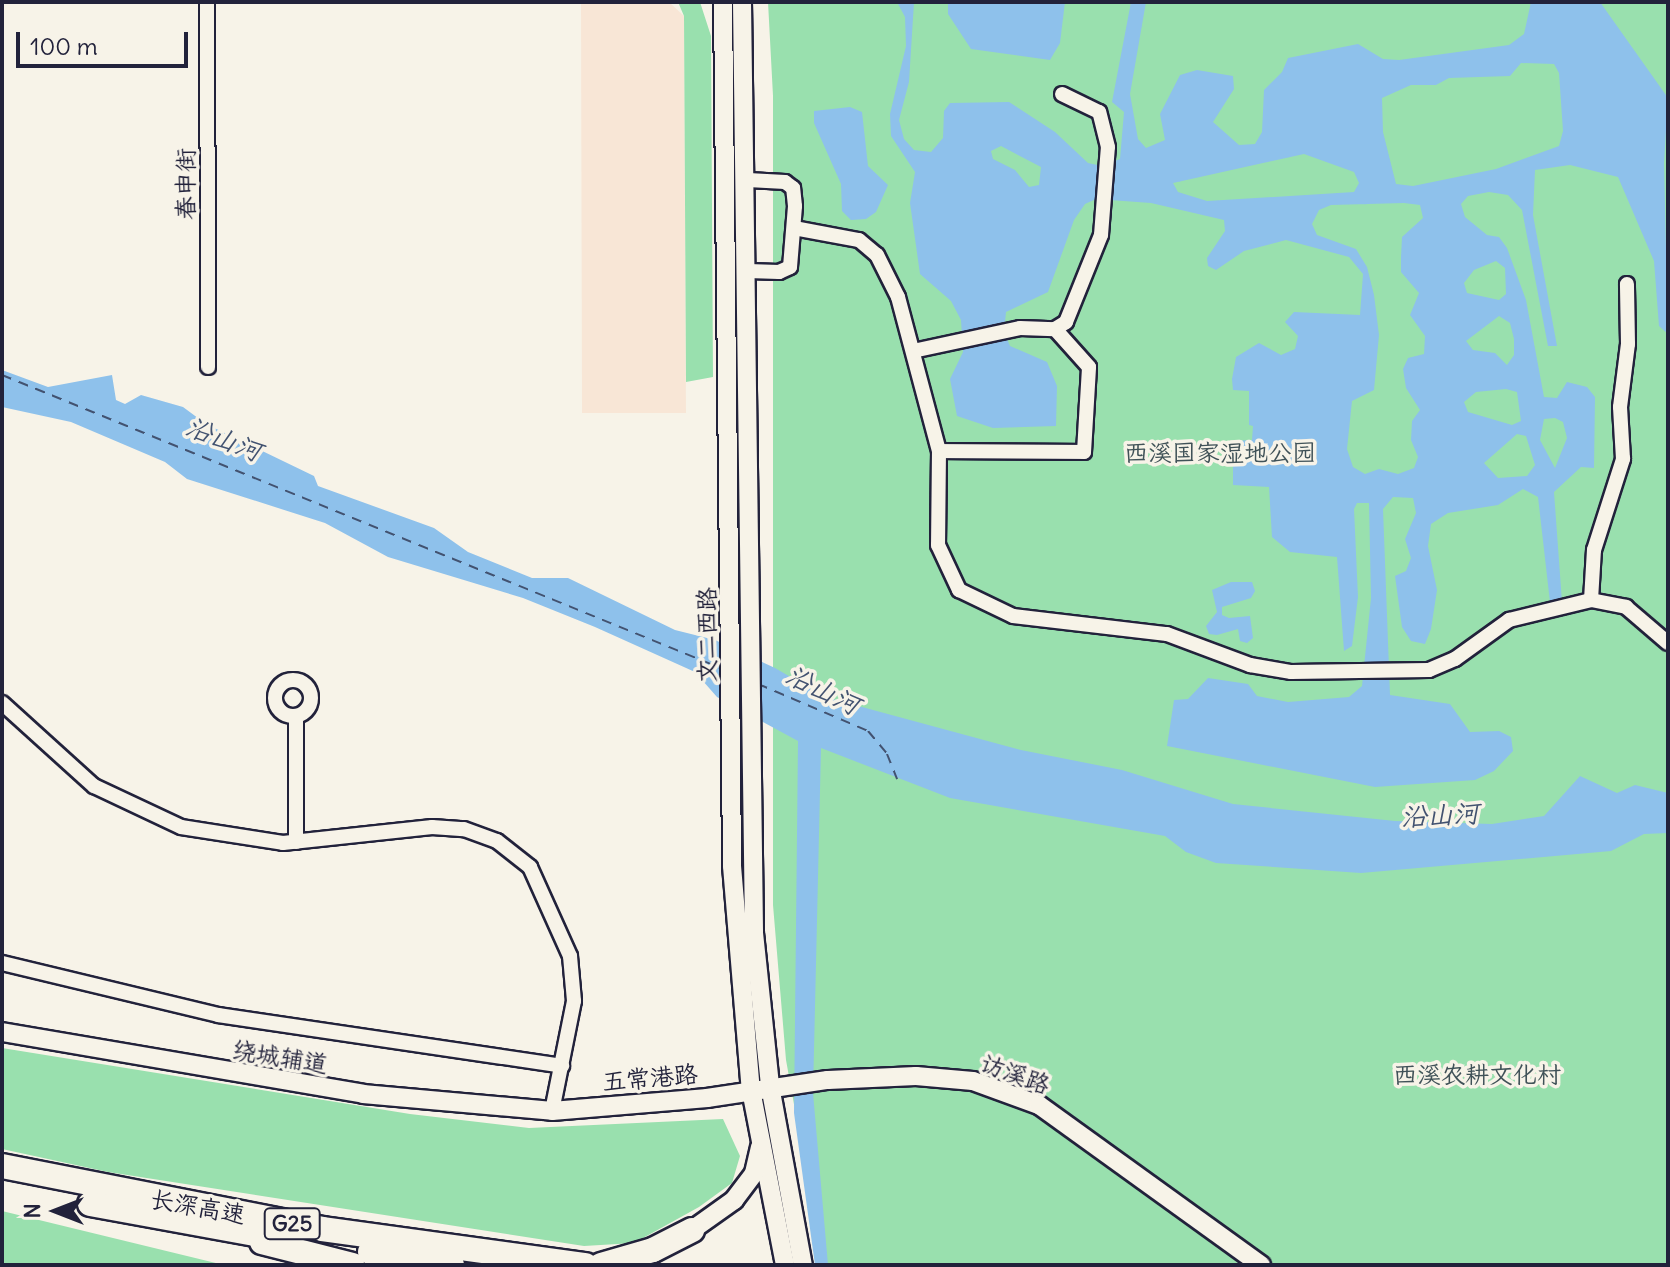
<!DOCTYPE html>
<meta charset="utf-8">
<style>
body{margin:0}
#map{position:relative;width:1670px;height:1267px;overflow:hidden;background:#f7f3e8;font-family:Delius,"LXGW WenKai TC",sans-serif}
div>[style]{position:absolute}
.built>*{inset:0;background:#f8e6d6}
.green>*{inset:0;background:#99e0ae}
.water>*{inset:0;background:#8ec1eb}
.ferry>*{height:2px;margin-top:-1px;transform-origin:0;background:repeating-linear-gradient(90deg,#425270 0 10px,transparent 0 18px)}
.roads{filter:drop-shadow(2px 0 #22223b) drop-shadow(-2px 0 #22223b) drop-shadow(0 2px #22223b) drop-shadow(0 -2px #22223b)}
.street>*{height:14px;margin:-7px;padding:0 7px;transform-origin:7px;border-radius:7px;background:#f7f3e8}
.street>.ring{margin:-7px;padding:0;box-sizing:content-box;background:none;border:14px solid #f7f3e8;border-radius:50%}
.secondary>*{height:18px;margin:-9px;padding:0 9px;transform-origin:9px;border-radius:9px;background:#f7f3e8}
.highway>*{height:24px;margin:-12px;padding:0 12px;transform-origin:12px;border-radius:12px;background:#f7f3e8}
span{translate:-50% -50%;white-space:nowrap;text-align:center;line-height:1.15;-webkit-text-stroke:7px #f7f3e8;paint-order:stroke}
.shield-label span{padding:2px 6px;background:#f7f3e8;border:2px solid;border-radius:6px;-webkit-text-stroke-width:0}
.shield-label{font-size:22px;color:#22223b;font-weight:700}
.street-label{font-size:24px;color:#22223b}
.park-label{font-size:24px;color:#405258}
.water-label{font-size:26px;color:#425270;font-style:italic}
.frame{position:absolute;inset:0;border:4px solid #22223b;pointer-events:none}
.north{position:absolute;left:16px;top:1171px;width:80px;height:80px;-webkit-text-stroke:6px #f7f3e8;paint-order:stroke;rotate:270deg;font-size:22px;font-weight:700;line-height:32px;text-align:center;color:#22223b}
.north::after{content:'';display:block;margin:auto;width:28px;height:36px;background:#22223b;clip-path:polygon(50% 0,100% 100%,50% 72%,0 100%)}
.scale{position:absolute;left:16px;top:32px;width:172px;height:36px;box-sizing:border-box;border:4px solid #22223b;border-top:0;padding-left:10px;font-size:24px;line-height:28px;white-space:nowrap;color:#22223b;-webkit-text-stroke:6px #f7f3e8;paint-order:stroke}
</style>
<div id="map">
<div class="built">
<div style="clip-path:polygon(581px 2px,670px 3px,684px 16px,686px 413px,582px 413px)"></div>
</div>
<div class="green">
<div style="clip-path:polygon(678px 2px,700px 2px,711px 36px,713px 377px,686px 382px,684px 16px)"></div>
<div style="clip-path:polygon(768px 2px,1668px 2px,1668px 1265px,823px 1265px,786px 1060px,773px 905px,773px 96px)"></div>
<div style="clip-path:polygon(2px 1048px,410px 1114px,529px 1128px,723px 1119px,740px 1156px,732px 1183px,699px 1207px,634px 1243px,584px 1246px,108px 1172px,2px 1149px)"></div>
<div style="clip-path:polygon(2px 1211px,224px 1265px,2px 1265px)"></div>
</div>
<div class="water">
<div style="clip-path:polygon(evenodd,897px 2px,914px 2px,909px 82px,899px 120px,904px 139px,914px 150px,931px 152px,943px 138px,944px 111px,950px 103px,1009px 102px,1055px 132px,1088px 163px,1102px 166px,1120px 159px,1124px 112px,1112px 102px,1131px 2px,1146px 2px,1130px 94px,1138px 139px,1146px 148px,1165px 140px,1160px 114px,1180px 75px,1197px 70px,1233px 76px,1234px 89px,1213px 122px,1239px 145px,1255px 144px,1262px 132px,1264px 90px,1282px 72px,1288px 58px,1358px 44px,1383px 59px,1399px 60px,1509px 45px,1524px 34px,1531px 2px,1600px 2px,1668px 98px,1664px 163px,1668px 334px,1659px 326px,1654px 261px,1618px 177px,1570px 165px,1535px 170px,1533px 215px,1557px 346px,1548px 346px,1522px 210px,1508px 195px,1489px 192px,1468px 196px,1461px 204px,1465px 217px,1487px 235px,1499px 237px,1507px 248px,1526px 300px,1544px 397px,1557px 398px,1567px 382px,1587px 387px,1595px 397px,1594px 468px,1581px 467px,1554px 492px,1562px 602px,1550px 602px,1538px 497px,1523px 489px,1498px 505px,1448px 513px,1431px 524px,1428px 546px,1437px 590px,1431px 629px,1425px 644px,1411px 641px,1402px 627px,1395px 576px,1406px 571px,1411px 558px,1405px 539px,1416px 513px,1413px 498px,1393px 497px,1383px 509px,1390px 695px,1450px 704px,1470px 732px,1499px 731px,1511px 737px,1513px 751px,1494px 771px,1475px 780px,1375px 787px,1167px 746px,1174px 700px,1188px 699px,1208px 678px,1248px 684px,1257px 696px,1288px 702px,1349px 697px,1362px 686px,1371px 598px,1369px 503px,1357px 503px,1354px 509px,1358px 597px,1352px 646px,1344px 651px,1337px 557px,1290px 552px,1272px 537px,1269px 487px,1233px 485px,1233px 441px,1252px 440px,1253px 426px,1249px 425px,1249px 391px,1233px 390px,1232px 379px,1236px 357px,1259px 343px,1281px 355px,1295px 349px,1298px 336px,1285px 322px,1294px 312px,1360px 315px,1363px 274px,1349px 257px,1286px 240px,1244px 251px,1216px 270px,1208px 266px,1207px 258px,1225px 231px,1224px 220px,1151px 203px,1096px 199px,1085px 204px,1074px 220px,1048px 292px,1006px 312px,1004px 332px,1010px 346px,1047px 362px,1057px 386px,1056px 426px,993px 428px,957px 416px,950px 379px,963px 352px,961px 320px,951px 301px,920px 274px,910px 203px,915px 172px,891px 136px,890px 114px,906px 46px,905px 17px,897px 2px,1521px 63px,1554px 64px,1559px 73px,1563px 131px,1559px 146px,1496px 169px,1413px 186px,1396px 184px,1383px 132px,1382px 98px,1411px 85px,1436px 85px,1449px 78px,1510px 76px,1521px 63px,897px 2px,1001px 146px,1041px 167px,1039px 185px,1029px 187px,1015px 170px,993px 159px,991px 151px,1001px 146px,897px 2px,1304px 154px,1354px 172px,1359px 183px,1354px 192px,1207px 201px,1178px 192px,1173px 183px,1304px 154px,897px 2px,1404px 203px,1420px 205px,1423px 218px,1402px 237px,1401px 257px,1401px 272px,1419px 293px,1410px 315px,1425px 336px,1424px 354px,1408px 358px,1403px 369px,1406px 388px,1420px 410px,1412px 421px,1411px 440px,1418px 457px,1414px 468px,1398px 474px,1379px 469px,1365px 474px,1353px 467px,1347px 449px,1352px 401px,1374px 390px,1379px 335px,1374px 295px,1367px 267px,1356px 249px,1317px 235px,1312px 224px,1319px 210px,1331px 205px,1404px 203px,897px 2px,1496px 261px,1505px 268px,1506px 294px,1499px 300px,1467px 293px,1464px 283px,1474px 270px,1496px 261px,897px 2px,1499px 316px,1510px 323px,1514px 339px,1514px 355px,1507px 365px,1495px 353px,1473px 350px,1466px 341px,1499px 316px,897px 2px,1506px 389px,1517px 392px,1521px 421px,1512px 425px,1468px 412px,1464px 402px,1476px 392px,1506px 389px,897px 2px,1555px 418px,1563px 422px,1567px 438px,1555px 468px,1540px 440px,1544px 419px,1555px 418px,897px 2px,1517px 434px,1526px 436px,1535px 465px,1527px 476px,1498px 478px,1484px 463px,1517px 434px)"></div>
<div style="clip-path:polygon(948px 2px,1065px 2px,1060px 43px,1050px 60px,971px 49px,948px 14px)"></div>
<div style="clip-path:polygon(850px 107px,862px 112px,868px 166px,888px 185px,876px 212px,866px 219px,851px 220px,842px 211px,841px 184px,814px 123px,814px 111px)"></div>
<div style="clip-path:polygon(2px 370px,48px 387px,112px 375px,116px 400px,125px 404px,141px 395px,183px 407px,206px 424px,314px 476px,318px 486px,434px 528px,468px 552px,532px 578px,568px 578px,675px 630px,715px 640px,775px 668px,825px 697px,1021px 750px,1122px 770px,1233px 804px,1395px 821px,1492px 824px,1544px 816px,1580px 776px,1617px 793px,1635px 785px,1668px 793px,1668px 833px,1644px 834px,1611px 851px,1361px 873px,1216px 863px,1186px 852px,1165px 836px,950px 798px,821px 748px,813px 1093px,828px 1265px,815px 1265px,794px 1113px,798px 741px,717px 697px,695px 672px,595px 627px,523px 598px,388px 557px,325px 523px,187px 479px,165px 462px,71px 422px,2px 407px)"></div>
<div style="clip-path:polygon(1231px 582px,1252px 582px,1255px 591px,1251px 598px,1222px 607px,1222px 615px,1229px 618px,1250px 616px,1253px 638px,1247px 643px,1240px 641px,1238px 629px,1217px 635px,1209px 634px,1206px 626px,1217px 612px,1212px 590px)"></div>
</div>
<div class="ferry">
<div style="left:2px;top:375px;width:779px;rotate:22.18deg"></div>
<div style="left:758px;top:684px;width:120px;rotate:23.1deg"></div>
<div style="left:868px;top:731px;width:30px;rotate:50deg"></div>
<div style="left:887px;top:754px;width:27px;rotate:68deg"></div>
</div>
<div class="roads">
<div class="street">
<div style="left:207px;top:2px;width:365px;rotate:89.8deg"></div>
<div style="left:794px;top:228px;width:66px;rotate:10.5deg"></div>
<div style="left:859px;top:240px;width:23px;rotate:40deg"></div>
<div style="left:877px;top:255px;width:47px;rotate:63.4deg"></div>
<div style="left:898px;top:297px;width:159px;rotate:75.1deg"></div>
<div style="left:939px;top:451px;width:94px;rotate:90.6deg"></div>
<div style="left:938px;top:545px;width:50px;rotate:65deg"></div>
<div style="left:959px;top:590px;width:60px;rotate:25.7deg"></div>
<div style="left:1013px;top:616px;width:155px;rotate:6.7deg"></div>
<div style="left:1167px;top:634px;width:89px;rotate:20.5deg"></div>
<div style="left:1250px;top:665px;width:42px;rotate:9.7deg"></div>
<div style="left:1291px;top:672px;width:138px;rotate:-0.8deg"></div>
<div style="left:1429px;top:670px;width:28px;rotate:-23deg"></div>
<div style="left:1455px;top:659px;width:67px;rotate:-35.8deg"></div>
<div style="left:1509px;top:620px;width:84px;rotate:-13.7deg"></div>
<div style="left:1591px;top:600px;width:50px;rotate:-86.6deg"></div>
<div style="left:1594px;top:550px;width:96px;rotate:-72.3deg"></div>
<div style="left:1623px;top:459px;width:52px;rotate:-93.3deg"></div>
<div style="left:1620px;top:407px;width:64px;rotate:-82.8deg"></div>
<div style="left:1628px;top:344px;width:60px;rotate:-91deg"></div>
<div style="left:748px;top:271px;width:31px;rotate:2deg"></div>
<div style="left:779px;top:272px;width:12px;rotate:-24deg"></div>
<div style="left:790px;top:267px;width:61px;rotate:-85.3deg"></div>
<div style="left:795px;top:206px;width:18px;rotate:-96deg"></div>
<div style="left:793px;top:188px;width:10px;rotate:-143deg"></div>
<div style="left:785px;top:182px;width:37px;rotate:-177deg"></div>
<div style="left:913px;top:351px;width:109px;rotate:-12.1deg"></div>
<div style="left:1020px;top:328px;width:35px;rotate:2deg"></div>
<div style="left:1055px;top:329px;width:13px;rotate:-32deg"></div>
<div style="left:1066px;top:322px;width:94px;rotate:-68.1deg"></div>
<div style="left:1101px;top:235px;width:88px;rotate:-85.5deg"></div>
<div style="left:1108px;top:147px;width:36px;rotate:-104deg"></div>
<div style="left:1099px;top:112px;width:41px;rotate:-154.1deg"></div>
<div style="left:939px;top:451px;width:145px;rotate:0.4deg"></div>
<div style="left:1084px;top:452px;width:85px;rotate:-86.6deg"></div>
<div style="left:1089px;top:367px;width:51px;rotate:-131.8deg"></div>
<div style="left:1591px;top:600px;width:36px;rotate:11deg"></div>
<div style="left:1626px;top:607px;width:55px;rotate:40.6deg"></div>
<div class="ring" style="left:275px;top:680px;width:22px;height:22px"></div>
<div style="left:2px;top:703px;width:124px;rotate:42.1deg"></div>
<div style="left:94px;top:786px;width:96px;rotate:25.2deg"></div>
<div style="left:181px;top:827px;width:103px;rotate:8.9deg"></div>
<div style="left:283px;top:843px;width:150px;rotate:-6.1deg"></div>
<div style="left:432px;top:827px;width:32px;rotate:4deg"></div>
<div style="left:464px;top:829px;width:35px;rotate:20deg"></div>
<div style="left:497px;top:841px;width:42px;rotate:38.2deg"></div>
<div style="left:530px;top:867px;width:98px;rotate:65.8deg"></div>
<div style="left:570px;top:956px;width:45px;rotate:84.9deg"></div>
<div style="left:574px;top:1001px;width:112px;rotate:101.3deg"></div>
<div style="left:296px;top:842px;width:126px;rotate:-90deg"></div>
<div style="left:2px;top:963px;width:222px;rotate:13.5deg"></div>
<div style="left:218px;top:1015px;width:348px;rotate:8.4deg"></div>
</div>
<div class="secondary">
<div style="left:723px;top:2px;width:864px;rotate:89.4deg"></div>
<div style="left:732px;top:866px;width:225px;rotate:85.2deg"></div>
<div style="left:751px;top:1090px;width:178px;rotate:79deg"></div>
<div style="left:742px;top:2px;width:931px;rotate:89.26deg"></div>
<div style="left:754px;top:933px;width:154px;rotate:84deg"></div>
<div style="left:770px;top:1086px;width:182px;rotate:79.6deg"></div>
<div style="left:2px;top:1032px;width:366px;rotate:9.7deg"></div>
<div style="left:363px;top:1094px;width:190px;rotate:5.1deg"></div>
<div style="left:552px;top:1111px;width:156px;rotate:-4.8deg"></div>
<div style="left:707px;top:1098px;width:122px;rotate:-8.5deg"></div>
<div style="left:828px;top:1080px;width:88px;rotate:-2.6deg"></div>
<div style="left:916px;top:1076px;width:57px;rotate:5deg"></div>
<div style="left:973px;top:1081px;width:70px;rotate:20deg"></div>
<div style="left:1039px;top:1105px;width:274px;rotate:35.8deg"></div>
<div style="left:692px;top:1230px;width:52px;rotate:-35.5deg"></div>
<div style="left:734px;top:1200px;width:34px;rotate:-53deg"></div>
<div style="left:754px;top:1173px;width:27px;rotate:-77deg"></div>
</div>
<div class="highway">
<div style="left:2px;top:1166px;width:326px;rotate:11.1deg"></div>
<div style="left:322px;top:1229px;width:266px;rotate:7.8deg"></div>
<div style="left:90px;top:1204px;width:195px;rotate:10.3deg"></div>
<div style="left:262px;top:1242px;width:93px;rotate:14.3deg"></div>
<div style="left:370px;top:1252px;width:83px;rotate:9deg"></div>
<div style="left:601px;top:1265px;width:54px;rotate:-16.1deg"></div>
<div style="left:653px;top:1250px;width:44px;rotate:-27.1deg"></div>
</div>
</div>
<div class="shield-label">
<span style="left:292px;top:1224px">G25</span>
</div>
<div class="street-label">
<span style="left:186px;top:184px;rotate:-90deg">春申街</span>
<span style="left:707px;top:635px;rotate:-90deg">文二西路</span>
<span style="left:280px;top:1057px;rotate:9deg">绕城辅道</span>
<span style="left:1015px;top:1074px;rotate:20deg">访溪路</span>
<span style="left:650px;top:1078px;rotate:-5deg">五常港路</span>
<span style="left:198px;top:1207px;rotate:10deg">长深高速</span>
</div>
<div class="park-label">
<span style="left:1220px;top:453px">西溪国家湿地公园</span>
<span style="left:1477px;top:1075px">西溪农耕文化村</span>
</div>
<div class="water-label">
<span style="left:224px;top:439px;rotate:21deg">沿山河</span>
<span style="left:823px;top:690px;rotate:26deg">沿山河</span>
<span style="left:1440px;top:815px;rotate:-3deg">沿山河</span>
</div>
<div class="frame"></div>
<div class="north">N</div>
<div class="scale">100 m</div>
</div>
